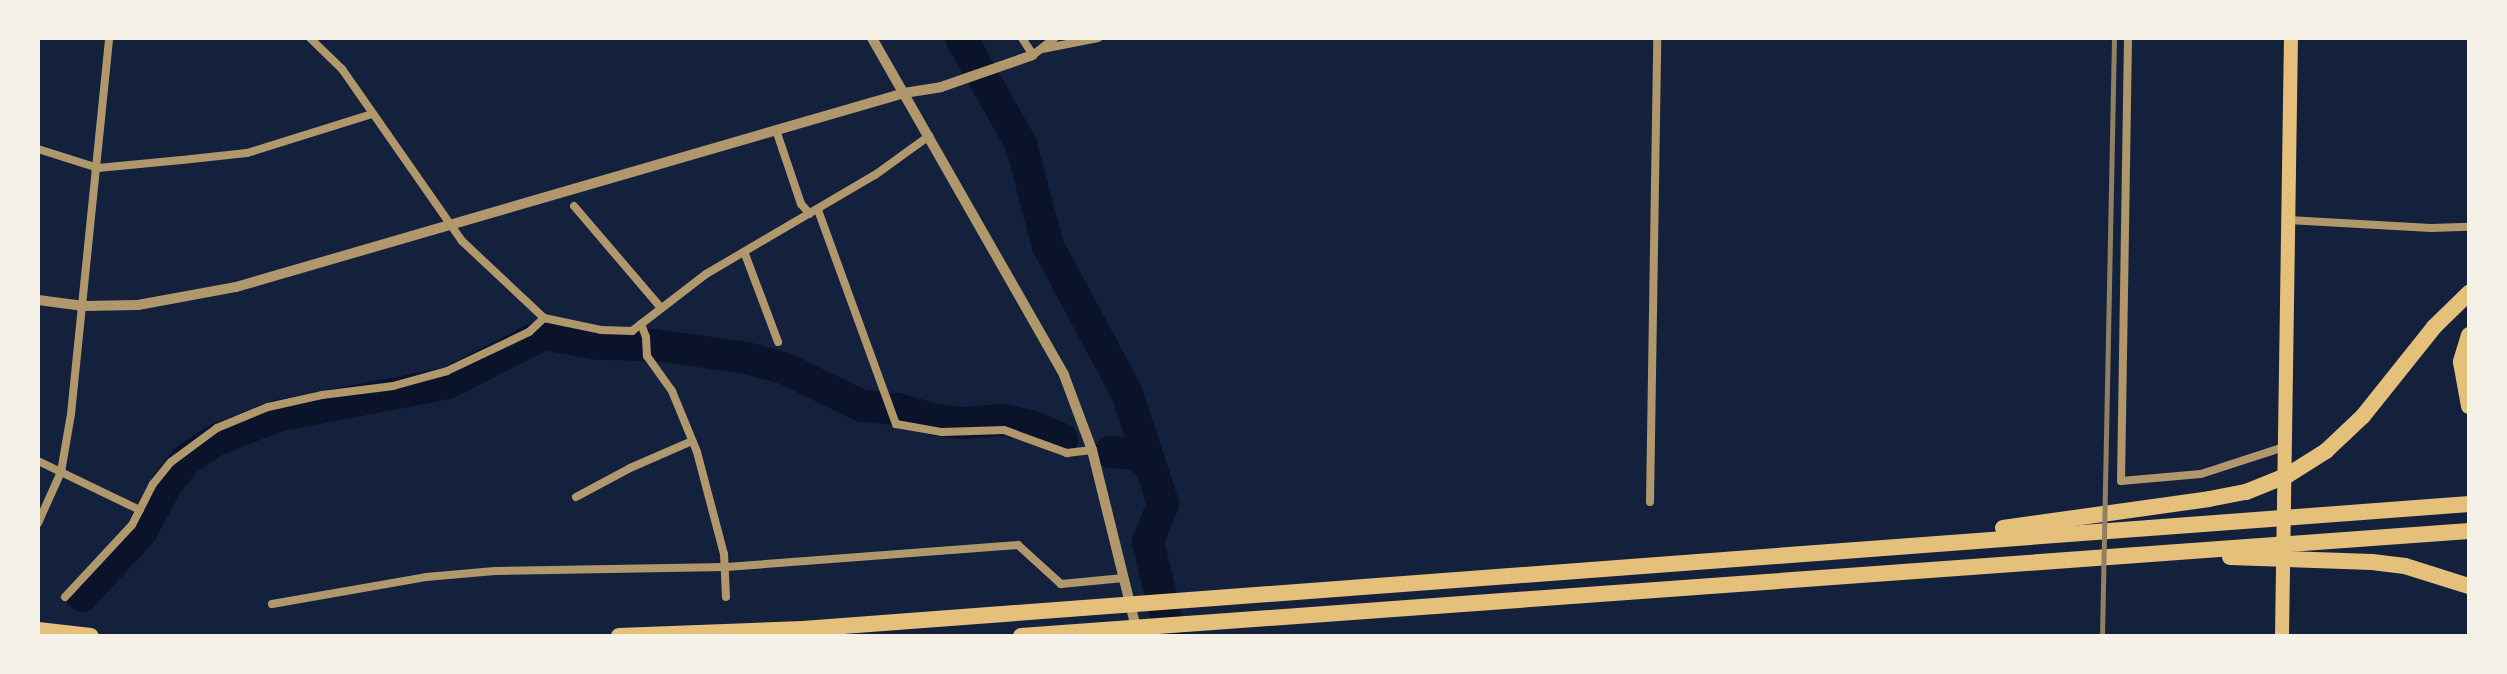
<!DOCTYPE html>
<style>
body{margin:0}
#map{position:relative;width:2507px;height:674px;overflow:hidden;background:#14213d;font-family:"Noto Sans",sans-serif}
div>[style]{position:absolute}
.river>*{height:32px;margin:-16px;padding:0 16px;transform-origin:16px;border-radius:16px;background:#0b132b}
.minor>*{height:8px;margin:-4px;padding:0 4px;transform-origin:4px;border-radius:4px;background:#b1986c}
.tertiary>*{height:10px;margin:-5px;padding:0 5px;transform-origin:5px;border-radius:5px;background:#b1986c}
.trunk>*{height:14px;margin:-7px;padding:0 7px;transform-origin:7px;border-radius:7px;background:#e5c07b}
.motorway>*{height:16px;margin:-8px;padding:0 8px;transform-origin:8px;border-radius:8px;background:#e5c07b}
.rail>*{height:5px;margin:-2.5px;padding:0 2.5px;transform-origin:2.5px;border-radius:2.5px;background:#918062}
span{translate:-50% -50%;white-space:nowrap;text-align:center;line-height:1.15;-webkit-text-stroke:8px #f6f1e7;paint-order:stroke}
.frame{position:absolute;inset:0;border:40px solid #f6f1e7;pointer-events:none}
</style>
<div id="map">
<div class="river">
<div style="left:961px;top:38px;width:122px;rotate:60.5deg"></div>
<div style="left:1021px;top:144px;width:106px;rotate:75.2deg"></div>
<div style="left:1048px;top:246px;width:167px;rotate:61.7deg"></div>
<div style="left:1127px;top:393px;width:117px;rotate:72deg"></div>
<div style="left:1163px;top:504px;width:41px;rotate:111.5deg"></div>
<div style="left:1148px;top:542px;width:97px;rotate:76.3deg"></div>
<div style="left:1110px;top:452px;width:26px;rotate:4deg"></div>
<div style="left:1136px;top:454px;width:18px;rotate:38deg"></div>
<div style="left:82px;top:596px;width:87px;rotate:-47.3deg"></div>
<div style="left:141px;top:532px;width:55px;rotate:-61.6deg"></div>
<div style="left:167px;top:484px;width:31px;rotate:-52deg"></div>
<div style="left:186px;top:460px;width:36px;rotate:-34deg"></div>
<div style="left:216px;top:440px;width:66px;rotate:-21.5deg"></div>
<div style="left:277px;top:416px;width:174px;rotate:-10.9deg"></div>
<div style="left:448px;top:383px;width:108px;rotate:-27deg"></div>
<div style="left:544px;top:334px;width:55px;rotate:10.5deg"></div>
<div style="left:598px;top:344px;width:57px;rotate:1deg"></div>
<div style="left:655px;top:345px;width:92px;rotate:8.1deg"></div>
<div style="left:746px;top:358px;width:39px;rotate:15deg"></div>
<div style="left:784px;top:368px;width:87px;rotate:26deg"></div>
<div style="left:862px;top:406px;width:35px;rotate:5deg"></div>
<div style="left:897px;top:409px;width:41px;rotate:15.8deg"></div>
<div style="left:936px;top:420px;width:30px;rotate:6deg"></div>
<div style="left:966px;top:423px;width:37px;rotate:-5deg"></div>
<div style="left:1003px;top:420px;width:29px;rotate:12deg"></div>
<div style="left:1031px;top:426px;width:34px;rotate:23deg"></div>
</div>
<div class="minor">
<div style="left:310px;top:38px;width:45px;rotate:44.1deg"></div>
<div style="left:342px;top:69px;width:210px;rotate:55.1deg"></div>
<div style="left:462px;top:241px;width:112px;rotate:43.2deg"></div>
<div style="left:544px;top:318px;width:58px;rotate:11.9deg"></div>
<div style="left:601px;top:330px;width:31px;rotate:2deg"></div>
<div style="left:632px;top:331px;width:93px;rotate:-37.6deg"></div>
<div style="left:706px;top:274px;width:196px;rotate:-30.4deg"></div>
<div style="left:875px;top:175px;width:67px;rotate:-35.8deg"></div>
<div style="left:1022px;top:38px;width:20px;rotate:57deg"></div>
<div style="left:1033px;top:55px;width:28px;rotate:-38deg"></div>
<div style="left:2128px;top:38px;width:443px;rotate:90.9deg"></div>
<div style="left:2121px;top:481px;width:80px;rotate:-5deg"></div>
<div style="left:2201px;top:474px;width:87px;rotate:-18deg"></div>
<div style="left:1042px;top:49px;width:57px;rotate:-11.1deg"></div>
<div style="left:776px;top:130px;width:78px;rotate:71.3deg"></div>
<div style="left:801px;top:204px;width:13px;rotate:48deg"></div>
<div style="left:38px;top:149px;width:63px;rotate:17.6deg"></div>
<div style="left:98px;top:168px;width:84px;rotate:-5.4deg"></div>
<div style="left:182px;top:160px;width:65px;rotate:-6.1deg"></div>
<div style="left:247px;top:153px;width:131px;rotate:-17.3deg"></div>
<div style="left:574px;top:206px;width:134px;rotate:49.5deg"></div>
<div style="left:818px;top:210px;width:228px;rotate:70deg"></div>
<div style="left:896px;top:424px;width:47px;rotate:9.9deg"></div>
<div style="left:942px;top:432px;width:62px;rotate:-1.8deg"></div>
<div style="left:1004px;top:430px;width:67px;rotate:20.1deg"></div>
<div style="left:1067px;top:453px;width:25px;rotate:-7deg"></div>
<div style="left:2288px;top:220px;width:143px;rotate:3.2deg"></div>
<div style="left:2431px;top:228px;width:38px;rotate:-2deg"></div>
<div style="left:745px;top:254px;width:94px;rotate:69.4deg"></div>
<div style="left:641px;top:324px;width:14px;rotate:69deg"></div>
<div style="left:646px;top:337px;width:19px;rotate:87deg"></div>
<div style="left:647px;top:356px;width:43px;rotate:54.5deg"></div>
<div style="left:672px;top:391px;width:66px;rotate:67.7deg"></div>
<div style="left:697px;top:452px;width:106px;rotate:75.2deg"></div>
<div style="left:724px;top:554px;width:43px;rotate:87.3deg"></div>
<div style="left:38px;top:461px;width:113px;rotate:25.7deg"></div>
<div style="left:576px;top:497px;width:61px;rotate:-28.2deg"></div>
<div style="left:630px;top:468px;width:68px;rotate:-23.5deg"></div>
<div style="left:1650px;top:502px;width:464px;rotate:-89.1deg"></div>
<div style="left:38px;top:523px;width:56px;rotate:-65.7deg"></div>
<div style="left:61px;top:472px;width:59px;rotate:-80.2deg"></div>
<div style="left:71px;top:414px;width:378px;rotate:-84.2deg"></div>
<div style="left:65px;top:597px;width:98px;rotate:-47.1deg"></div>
<div style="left:132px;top:525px;width:46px;rotate:-62.9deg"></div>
<div style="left:153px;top:484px;width:28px;rotate:-51deg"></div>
<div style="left:171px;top:462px;width:57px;rotate:-36.5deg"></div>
<div style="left:217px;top:428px;width:55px;rotate:-22.4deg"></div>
<div style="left:268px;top:407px;width:55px;rotate:-12.5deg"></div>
<div style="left:322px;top:395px;width:72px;rotate:-7.2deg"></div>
<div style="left:393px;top:386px;width:56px;rotate:-15.5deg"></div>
<div style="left:447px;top:371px;width:91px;rotate:-25.4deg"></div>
<div style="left:529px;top:332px;width:21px;rotate:-43deg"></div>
<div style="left:272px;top:604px;width:156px;rotate:-9.9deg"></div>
<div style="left:426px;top:577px;width:69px;rotate:-5deg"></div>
<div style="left:495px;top:571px;width:231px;rotate:-1deg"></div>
<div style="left:726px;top:567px;width:293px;rotate:-4.3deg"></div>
<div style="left:1018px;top:545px;width:58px;rotate:42.2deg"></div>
<div style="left:1061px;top:584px;width:63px;rotate:-5.4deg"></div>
</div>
<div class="tertiary">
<div style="left:872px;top:38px;width:388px;rotate:60.3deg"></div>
<div style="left:1064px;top:375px;width:80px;rotate:69.5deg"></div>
<div style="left:1092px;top:450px;width:192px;rotate:76.1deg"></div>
<div style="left:38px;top:300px;width:46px;rotate:7.4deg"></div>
<div style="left:84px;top:306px;width:54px;rotate:-1.1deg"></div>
<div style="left:138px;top:305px;width:100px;rotate:-10.4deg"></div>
<div style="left:236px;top:287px;width:696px;rotate:-16.19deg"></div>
<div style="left:904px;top:93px;width:37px;rotate:-9deg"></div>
<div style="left:941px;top:87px;width:97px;rotate:-19.2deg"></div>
</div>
<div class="trunk">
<div style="left:2282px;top:636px;width:598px;rotate:-89.14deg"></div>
</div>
<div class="motorway">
<div style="left:2469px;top:335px;width:28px;rotate:107deg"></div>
<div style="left:2461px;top:362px;width:45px;rotate:79.7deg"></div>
<div style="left:2003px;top:528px;width:208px;rotate:-8deg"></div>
<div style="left:2209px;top:499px;width:38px;rotate:-11deg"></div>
<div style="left:2246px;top:492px;width:45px;rotate:-22deg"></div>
<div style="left:2288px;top:475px;width:45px;rotate:-32.3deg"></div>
<div style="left:2326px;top:451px;width:51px;rotate:-43.4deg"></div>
<div style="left:2363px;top:416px;width:114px;rotate:-51.4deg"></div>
<div style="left:2434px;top:327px;width:49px;rotate:-44.2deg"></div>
<div style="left:2230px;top:557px;width:142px;rotate:2deg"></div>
<div style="left:2372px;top:562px;width:33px;rotate:7deg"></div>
<div style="left:2405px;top:566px;width:67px;rotate:17.4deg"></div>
<div style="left:38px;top:630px;width:53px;rotate:6.5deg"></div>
<div style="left:619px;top:636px;width:184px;rotate:-2.2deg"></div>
<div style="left:803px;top:629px;width:1671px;rotate:-4.29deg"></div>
<div style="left:1021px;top:636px;width:1452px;rotate:-4.15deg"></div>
</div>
<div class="rail">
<div style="left:2102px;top:636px;width:598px;rotate:-88.85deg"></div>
</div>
<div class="frame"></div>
</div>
